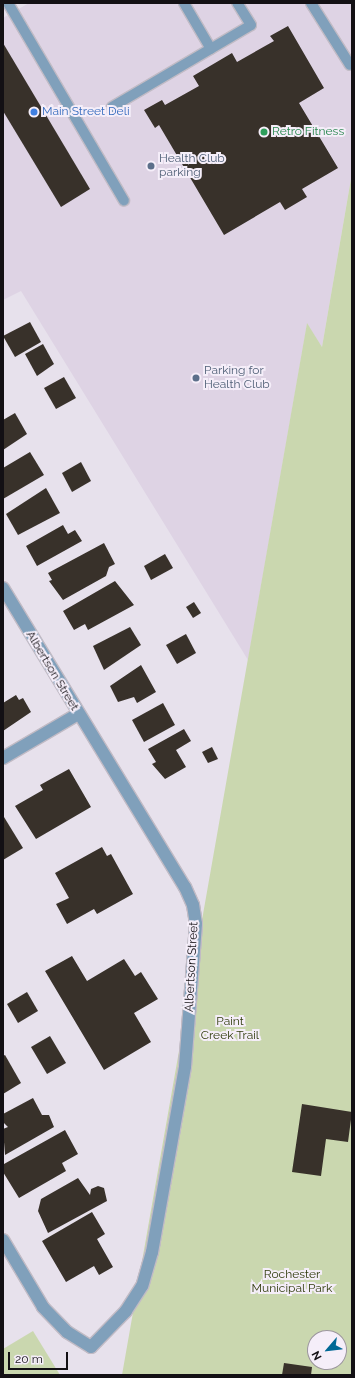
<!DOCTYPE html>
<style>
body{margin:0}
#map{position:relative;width:355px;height:1378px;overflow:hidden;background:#e7e1ec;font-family:Raleway,sans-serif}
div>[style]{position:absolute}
.built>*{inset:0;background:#ded3e4}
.green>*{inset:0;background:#cad7af}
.building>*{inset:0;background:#38312a}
.roads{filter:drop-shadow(1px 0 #c1bbc5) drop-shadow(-1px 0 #c1bbc5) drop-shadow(0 1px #c1bbc5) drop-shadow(0 -1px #c1bbc5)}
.lane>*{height:10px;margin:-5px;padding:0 5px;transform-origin:5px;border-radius:5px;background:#80a0bb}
.street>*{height:12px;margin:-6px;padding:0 6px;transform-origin:6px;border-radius:6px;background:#80a0bb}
.dots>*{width:11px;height:11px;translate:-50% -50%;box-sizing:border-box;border:2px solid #f5eef9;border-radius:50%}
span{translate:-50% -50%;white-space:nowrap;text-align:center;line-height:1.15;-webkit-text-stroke:4px #f5eef9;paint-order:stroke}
.shop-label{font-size:12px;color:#366cbe}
.left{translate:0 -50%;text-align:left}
.leisure-label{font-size:12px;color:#27864d}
.service-label{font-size:12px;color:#4e5e75}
.street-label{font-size:12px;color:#131014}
.park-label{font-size:12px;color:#303c0c}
.frame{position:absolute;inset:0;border:4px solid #131014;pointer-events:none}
.north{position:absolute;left:307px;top:1330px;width:40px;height:40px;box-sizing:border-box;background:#f5eef9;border:1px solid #9b959d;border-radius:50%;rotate:242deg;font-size:11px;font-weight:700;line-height:16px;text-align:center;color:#131014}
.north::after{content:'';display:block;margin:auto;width:14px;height:18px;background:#006895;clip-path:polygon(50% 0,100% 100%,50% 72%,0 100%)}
.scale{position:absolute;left:8px;top:1352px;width:60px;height:18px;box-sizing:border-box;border:2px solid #131014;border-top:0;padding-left:5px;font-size:12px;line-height:14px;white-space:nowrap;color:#131014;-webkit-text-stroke:3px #f5eef9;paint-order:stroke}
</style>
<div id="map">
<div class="built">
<div style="clip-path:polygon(29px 3px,352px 3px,352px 173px,322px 347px,307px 324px,248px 660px,21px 291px,3px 300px,3px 18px)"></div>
</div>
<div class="green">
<div style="clip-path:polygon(evenodd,352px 173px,352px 1375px,122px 1375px,307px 323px,322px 347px,352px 173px,315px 1338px,339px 1338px,339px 1362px,315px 1362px,315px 1338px)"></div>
<div style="clip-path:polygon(33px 1331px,60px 1375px,3px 1375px,3px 1349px)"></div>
</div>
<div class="building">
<div style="clip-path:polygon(288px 26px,324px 88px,299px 103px,338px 168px,302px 189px,307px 197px,285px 210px,280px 202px,224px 235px,159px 125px,155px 128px,144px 110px,162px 100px,165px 105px,199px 86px,193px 76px,232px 53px,237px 62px,274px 41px,270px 36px)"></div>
<div style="clip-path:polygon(3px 43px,90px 189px,61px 207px,3px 111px)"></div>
<div style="clip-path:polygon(30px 322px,41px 342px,15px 357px,3px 336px)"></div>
<div style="clip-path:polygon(43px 344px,54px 364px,37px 376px,25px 354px)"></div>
<div style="clip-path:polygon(64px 377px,76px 398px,56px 409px,44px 388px)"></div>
<div style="clip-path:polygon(15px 413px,27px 434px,3px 450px,3px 420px)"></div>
<div style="clip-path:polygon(30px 452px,44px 475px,3px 499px,3px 468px)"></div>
<div style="clip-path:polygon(81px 462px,91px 481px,72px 492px,62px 473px)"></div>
<div style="clip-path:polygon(46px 488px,60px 513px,18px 535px,6px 514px)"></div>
<div style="clip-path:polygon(63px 525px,68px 534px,75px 530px,82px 541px,37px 566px,26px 546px)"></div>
<div style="clip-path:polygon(104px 543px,115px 564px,109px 567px,106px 576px,63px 600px,49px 581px,52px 580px,48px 573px)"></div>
<div style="clip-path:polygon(165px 554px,173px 568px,151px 580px,144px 566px)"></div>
<div style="clip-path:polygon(115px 581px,134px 605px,88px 630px,85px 624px,74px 630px,63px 611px)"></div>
<div style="clip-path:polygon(194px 602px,201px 613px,193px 618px,186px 607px)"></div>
<div style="clip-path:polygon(130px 627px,141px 645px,104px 670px,93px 646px)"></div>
<div style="clip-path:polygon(186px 634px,196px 653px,177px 664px,166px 645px)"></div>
<div style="clip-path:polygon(141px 665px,156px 692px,137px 703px,134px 697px,118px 702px,110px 686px)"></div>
<div style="clip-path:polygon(16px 695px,19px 700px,23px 698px,31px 712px,3px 731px,3px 703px)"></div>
<div style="clip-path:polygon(163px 703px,175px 725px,144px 742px,132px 720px)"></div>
<div style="clip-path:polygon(184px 729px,191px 741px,176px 750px,186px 767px,165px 779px,152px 764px,156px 762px,148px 749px)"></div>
<div style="clip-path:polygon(212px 747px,218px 759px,208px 763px,202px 752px)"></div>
<div style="clip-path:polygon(69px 769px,91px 807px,36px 839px,15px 806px,43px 790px,40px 785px)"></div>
<div style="clip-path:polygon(4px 817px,23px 848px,3px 860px,3px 818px)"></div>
<div style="clip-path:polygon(102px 847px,107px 856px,111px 854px,133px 894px,97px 914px,94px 909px,67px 924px,56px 904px,69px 898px,55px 873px)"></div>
<div style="clip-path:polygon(72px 956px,87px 981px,124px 959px,135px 976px,141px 972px,158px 999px,134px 1013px,151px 1042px,104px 1070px,45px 971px)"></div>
<div style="clip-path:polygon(27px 992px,38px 1011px,18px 1023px,7px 1004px)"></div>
<div style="clip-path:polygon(50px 1036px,66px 1063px,47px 1074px,31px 1047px)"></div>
<div style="clip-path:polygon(5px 1055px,21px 1083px,3px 1094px,3px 1056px)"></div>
<div style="clip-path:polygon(33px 1098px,42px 1115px,49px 1115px,54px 1127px,5px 1155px,3px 1129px,8px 1127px,3px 1122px,3px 1114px)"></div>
<div style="clip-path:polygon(302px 1104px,352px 1112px,348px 1142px,326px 1139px,321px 1176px,292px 1172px)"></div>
<div style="clip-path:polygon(65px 1130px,78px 1154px,62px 1163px,66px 1171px,19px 1198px,3px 1172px,4px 1164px)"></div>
<div style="clip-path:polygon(78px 1178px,90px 1195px,91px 1189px,98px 1186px,104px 1188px,107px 1201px,48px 1233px,38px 1211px,41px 1199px)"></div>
<div style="clip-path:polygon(92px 1212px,105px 1234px,97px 1239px,113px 1267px,99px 1275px,94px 1266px,66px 1282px,42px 1241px)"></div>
<div style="clip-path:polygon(284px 1363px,312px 1367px,311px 1375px,282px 1375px)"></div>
</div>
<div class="roads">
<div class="lane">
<div style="left:8px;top:3px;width:229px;rotate:59.6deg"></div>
<div style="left:184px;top:3px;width:53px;rotate:59.6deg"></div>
<div style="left:311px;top:3px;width:73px;rotate:57.8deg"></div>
<div style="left:112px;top:107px;width:161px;rotate:-30.5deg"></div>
<div style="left:251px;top:25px;width:26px;rotate:-122deg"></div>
</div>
<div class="street">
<div style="left:3px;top:588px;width:350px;rotate:58.7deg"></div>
<div style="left:185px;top:887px;width:20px;rotate:66deg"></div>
<div style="left:193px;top:905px;width:19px;rotate:81deg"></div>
<div style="left:196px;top:924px;width:143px;rotate:94.4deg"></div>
<div style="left:185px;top:1067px;width:188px;rotate:100.1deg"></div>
<div style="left:152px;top:1252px;width:35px;rotate:106deg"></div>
<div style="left:142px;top:1286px;width:30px;rotate:123deg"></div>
<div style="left:126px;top:1311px;width:50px;rotate:134.2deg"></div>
<div style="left:91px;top:1347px;width:28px;rotate:-148deg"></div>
<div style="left:67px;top:1332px;width:35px;rotate:-134deg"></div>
<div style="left:43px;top:1307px;width:78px;rotate:-120.8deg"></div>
<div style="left:3px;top:758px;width:87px;rotate:-30.4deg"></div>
</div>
</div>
<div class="dots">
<div style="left:34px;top:112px;background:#3f7fe0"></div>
<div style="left:264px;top:132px;background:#2e9e5b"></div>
<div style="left:151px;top:166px;background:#5c6f8a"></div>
<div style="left:196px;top:378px;background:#5c6f8a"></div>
</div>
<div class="shop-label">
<span class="left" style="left:42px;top:112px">Main Street Deli</span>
</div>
<div class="leisure-label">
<span class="left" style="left:272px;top:132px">Retro Fitness</span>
</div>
<div class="service-label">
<span class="left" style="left:159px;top:166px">Health Club<br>parking</span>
<span class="left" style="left:204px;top:378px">Parking for<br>Health Club</span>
</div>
<div class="street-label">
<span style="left:52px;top:671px;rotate:59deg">Albertson Street</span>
<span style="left:192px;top:967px;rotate:-87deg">Albertson Street</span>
</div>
<div class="park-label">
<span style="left:230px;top:1029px">Paint<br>Creek Trail</span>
<span style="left:292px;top:1282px">Rochester<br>Municipal Park</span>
</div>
<div class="frame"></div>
<div class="north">N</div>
<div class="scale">20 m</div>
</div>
